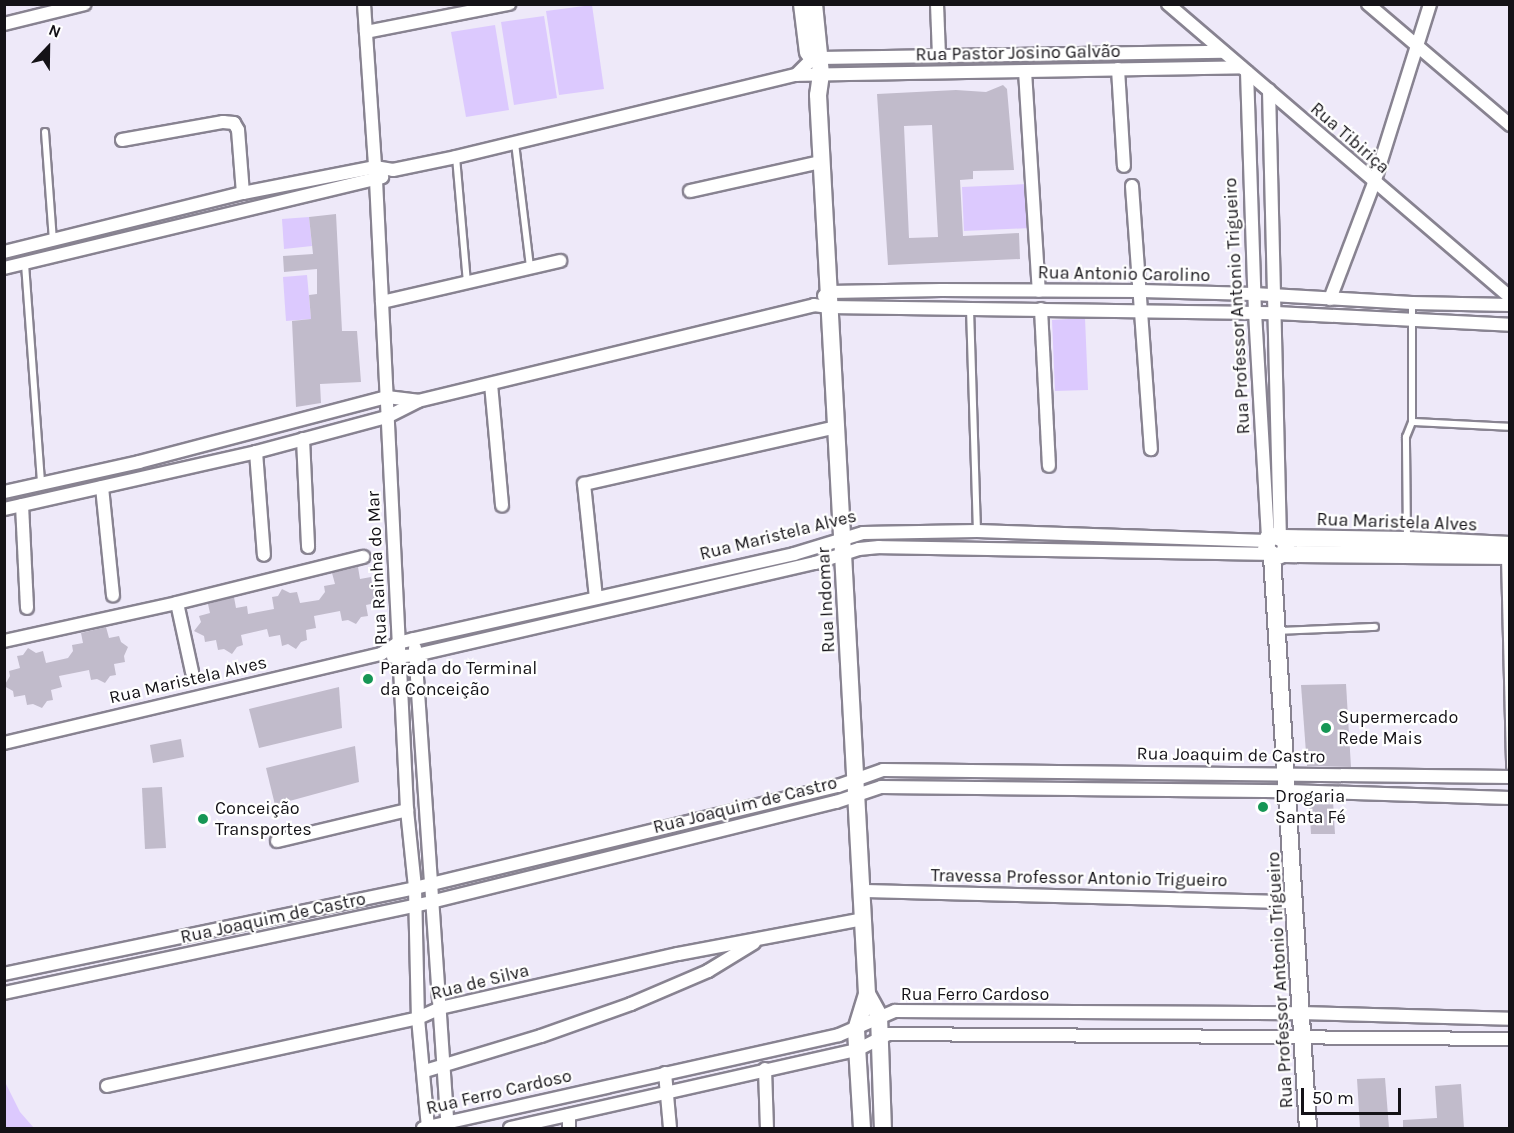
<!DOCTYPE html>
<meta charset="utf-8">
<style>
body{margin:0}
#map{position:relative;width:1514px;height:1133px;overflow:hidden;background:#eee9f9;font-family:Karla,sans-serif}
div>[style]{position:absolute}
.green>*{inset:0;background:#dcc9fe}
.building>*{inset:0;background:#c1bbcb}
.roads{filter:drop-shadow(2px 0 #888391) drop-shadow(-2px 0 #888391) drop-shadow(0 2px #888391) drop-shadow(0 -2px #888391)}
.lane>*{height:6px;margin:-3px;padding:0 3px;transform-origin:3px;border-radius:3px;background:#fff}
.street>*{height:12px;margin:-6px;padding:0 6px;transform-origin:6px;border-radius:6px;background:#fff}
.secondary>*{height:16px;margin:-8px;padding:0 8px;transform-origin:8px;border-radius:8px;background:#fff}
.dots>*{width:16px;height:16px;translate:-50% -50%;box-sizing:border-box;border:3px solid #fff;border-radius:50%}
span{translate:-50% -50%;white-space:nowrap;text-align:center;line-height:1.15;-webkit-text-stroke:4.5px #fff;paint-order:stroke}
.street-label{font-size:18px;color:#141217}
.poi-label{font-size:18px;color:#141217}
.left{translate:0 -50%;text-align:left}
.frame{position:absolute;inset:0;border:6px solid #141217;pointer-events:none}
.north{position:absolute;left:18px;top:18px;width:60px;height:60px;-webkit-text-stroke:4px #fff;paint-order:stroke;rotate:22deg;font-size:16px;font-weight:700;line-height:24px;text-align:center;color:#141217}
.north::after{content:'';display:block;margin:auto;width:21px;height:27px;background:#141217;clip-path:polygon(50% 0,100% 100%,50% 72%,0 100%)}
.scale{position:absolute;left:1301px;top:1088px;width:100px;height:27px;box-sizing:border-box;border:3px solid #141217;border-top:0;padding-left:8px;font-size:18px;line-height:21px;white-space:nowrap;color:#141217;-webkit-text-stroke:4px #fff;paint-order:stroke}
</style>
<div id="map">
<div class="green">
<div style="clip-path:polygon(592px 5px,604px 89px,559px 95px,546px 11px)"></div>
<div style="clip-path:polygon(544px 16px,557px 98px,514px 105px,501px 22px)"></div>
<div style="clip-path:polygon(495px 25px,509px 110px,466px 117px,451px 32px)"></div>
<div style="clip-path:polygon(1028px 184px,1030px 228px,964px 231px,962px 187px)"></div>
<div style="clip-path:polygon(309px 217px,312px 246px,284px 249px,282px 219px)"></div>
<div style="clip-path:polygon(307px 275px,311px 319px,286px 321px,283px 277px)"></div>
<div style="clip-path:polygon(1085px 318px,1088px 390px,1055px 391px,1052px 320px)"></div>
<div style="clip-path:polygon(5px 1082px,20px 1112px,34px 1128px,5px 1128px)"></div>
</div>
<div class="building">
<div style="clip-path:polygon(evenodd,1003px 85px,1007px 89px,1014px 170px,973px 171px,973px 179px,960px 180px,963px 236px,1019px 233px,1020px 259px,888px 265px,877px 94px,956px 90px,986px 92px,1003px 85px,932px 125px,938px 237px,909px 238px,904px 126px,932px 125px)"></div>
<div style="clip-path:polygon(336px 214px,342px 331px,357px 331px,361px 382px,320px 384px,321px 403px,296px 407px,292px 321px,311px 319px,309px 295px,317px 294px,317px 269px,284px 272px,283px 256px,313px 254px,309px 217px)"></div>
<div style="clip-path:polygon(358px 567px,360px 579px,371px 577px,372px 583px,379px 588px,375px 597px,376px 603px,366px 605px,368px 616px,361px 617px,356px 624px,348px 620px,342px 621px,340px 611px,314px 616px,316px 628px,306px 630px,307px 640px,301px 642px,296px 649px,288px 644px,282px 646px,280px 635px,269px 637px,267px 629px,241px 635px,243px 645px,237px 647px,232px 654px,224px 649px,218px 650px,216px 640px,205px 642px,204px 636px,194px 631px,201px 622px,199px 616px,210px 613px,208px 604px,234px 597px,236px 608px,247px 606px,248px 614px,274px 609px,272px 597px,278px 596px,282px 589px,290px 593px,297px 592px,300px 603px,319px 600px,325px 592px,324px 586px,335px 584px,332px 573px)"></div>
<div style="clip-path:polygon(106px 627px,109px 638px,119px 636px,121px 642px,128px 647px,124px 656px,125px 662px,114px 664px,116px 675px,110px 676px,105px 683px,97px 679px,91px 680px,89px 670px,59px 676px,62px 687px,51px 690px,53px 700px,47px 701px,42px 708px,33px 704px,27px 705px,25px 695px,14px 697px,13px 691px,4px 686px,10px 676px,9px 671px,20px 668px,17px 656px,23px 655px,28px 648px,36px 653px,43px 651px,46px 663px,68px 658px,73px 651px,72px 645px,83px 643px,81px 633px)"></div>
<div style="clip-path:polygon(1346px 684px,1351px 767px,1307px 766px,1301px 685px)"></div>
<div style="clip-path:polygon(339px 687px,342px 728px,259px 748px,249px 709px)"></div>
<div style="clip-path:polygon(181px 739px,184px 757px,153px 763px,150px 745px)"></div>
<div style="clip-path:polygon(355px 746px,359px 782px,275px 805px,266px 768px)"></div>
<div style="clip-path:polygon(162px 787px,166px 848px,145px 849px,142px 788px)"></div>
<div style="clip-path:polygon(1333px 801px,1335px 834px,1311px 834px,1309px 802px)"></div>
<div style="clip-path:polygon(1385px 1078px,1389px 1128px,1360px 1128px,1357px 1079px)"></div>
<div style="clip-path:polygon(1461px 1084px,1464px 1128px,1403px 1128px,1403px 1120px,1437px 1118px,1435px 1086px)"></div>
</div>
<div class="roads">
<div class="lane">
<div style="left:45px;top:132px;width:108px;rotate:85.8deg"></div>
<div style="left:515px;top:143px;width:125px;rotate:83.1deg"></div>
<div style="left:456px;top:157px;width:125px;rotate:85deg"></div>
<div style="left:25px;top:264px;width:221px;rotate:85.8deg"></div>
<div style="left:970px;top:309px;width:222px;rotate:88.2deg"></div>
<div style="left:1412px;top:422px;width:98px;rotate:2.9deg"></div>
<div style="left:1407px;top:539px;width:102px;rotate:-90.6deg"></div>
<div style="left:1406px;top:437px;width:16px;rotate:-68deg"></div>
<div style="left:1412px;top:422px;width:119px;rotate:-90deg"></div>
<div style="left:1505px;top:557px;width:210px;rotate:88.6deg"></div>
<div style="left:1278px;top:631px;width:97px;rotate:-2.4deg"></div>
</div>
<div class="street">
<div style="left:364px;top:4px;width:176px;rotate:86.1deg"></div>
<div style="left:376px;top:180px;width:631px;rotate:87.18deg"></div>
<div style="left:407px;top:810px;width:78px;rotate:84.1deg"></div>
<div style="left:415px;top:888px;width:130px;rotate:88.7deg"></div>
<div style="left:418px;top:1018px;width:110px;rotate:84.8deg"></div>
<div style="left:937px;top:4px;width:52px;rotate:87.8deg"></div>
<div style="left:1168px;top:4px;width:450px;rotate:40.6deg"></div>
<div style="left:1368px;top:4px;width:187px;rotate:40.4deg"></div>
<div style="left:4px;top:24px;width:83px;rotate:-13.9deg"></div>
<div style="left:366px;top:32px;width:146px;rotate:-11.1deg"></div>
<div style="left:1118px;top:69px;width:97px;rotate:86.5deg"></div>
<div style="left:1025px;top:71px;width:220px;rotate:86.4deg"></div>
<div style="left:1247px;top:72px;width:240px;rotate:88.1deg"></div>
<div style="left:1255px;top:312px;width:226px;rotate:86.7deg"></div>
<div style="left:796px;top:75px;width:18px;rotate:-45deg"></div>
<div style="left:809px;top:62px;width:11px;rotate:-22deg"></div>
<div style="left:819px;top:58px;width:404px;rotate:-0.9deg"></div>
<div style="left:1269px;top:90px;width:446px;rotate:88.6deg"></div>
<div style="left:122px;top:140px;width:103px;rotate:-10.1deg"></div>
<div style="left:223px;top:122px;width:11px;rotate:5deg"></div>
<div style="left:234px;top:123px;width:8px;rotate:60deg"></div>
<div style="left:238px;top:130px;width:63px;rotate:85.5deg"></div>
<div style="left:1132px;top:186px;width:264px;rotate:85.9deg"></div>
<div style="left:690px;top:191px;width:134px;rotate:-12.5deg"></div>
<div style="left:4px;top:252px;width:246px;rotate:-13.9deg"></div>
<div style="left:243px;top:193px;width:135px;rotate:-11.1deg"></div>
<div style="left:375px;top:167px;width:18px;rotate:9deg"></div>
<div style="left:393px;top:170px;width:64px;rotate:-11.7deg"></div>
<div style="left:456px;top:157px;width:350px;rotate:-13.6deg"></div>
<div style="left:796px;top:75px;width:445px;rotate:-1deg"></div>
<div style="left:4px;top:268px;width:389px;rotate:-13.5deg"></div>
<div style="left:824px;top:296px;width:6px;rotate:-39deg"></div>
<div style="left:829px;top:292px;width:112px;rotate:-1deg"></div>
<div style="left:941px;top:290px;width:200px;rotate:0.3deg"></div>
<div style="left:1141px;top:291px;width:113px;rotate:1.5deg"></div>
<div style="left:1254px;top:294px;width:158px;rotate:3.3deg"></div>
<div style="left:1412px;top:303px;width:98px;rotate:1.2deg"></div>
<div style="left:1330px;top:299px;width:124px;rotate:-69.2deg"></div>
<div style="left:1374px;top:183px;width:188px;rotate:-72.6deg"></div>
<div style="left:382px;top:302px;width:183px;rotate:-13deg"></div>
<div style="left:1041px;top:309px;width:157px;rotate:87.1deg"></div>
<div style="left:491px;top:384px;width:122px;rotate:84.8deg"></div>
<div style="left:303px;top:439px;width:108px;rotate:87.3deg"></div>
<div style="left:256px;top:452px;width:103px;rotate:85.6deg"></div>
<div style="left:102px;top:487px;width:109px;rotate:84.2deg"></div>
<div style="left:4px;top:492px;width:138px;rotate:-12.5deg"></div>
<div style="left:139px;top:462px;width:256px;rotate:-14.7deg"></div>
<div style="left:387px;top:397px;width:31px;rotate:7deg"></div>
<div style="left:22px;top:505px;width:103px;rotate:87.2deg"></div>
<div style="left:4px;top:509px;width:258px;rotate:-12.7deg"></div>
<div style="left:256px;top:452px;width:136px;rotate:-15deg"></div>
<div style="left:387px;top:417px;width:35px;rotate:-27deg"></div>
<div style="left:418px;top:401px;width:407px;rotate:-13.6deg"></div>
<div style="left:814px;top:305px;width:15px;rotate:8deg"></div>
<div style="left:829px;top:307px;width:447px;rotate:0.8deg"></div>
<div style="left:1276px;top:313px;width:234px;rotate:2.9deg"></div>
<div style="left:596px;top:598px;width:115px;rotate:-96deg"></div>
<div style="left:584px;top:484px;width:258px;rotate:-12.7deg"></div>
<div style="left:177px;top:603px;width:71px;rotate:77.7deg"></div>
<div style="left:4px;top:641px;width:177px;rotate:-12.4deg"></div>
<div style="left:177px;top:603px;width:192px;rotate:-13.9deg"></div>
<div style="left:415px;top:648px;width:481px;rotate:86.1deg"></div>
<div style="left:393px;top:657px;width:23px;rotate:-5deg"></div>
<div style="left:416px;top:655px;width:409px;rotate:-13deg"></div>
<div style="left:815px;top:563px;width:46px;rotate:-17.7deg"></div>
<div style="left:859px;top:549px;width:20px;rotate:-6deg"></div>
<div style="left:879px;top:547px;width:390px;rotate:1deg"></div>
<div style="left:4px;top:743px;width:387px;rotate:-13.3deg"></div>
<div style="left:381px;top:654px;width:20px;rotate:-33deg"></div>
<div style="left:398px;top:643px;width:16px;rotate:-14deg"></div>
<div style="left:414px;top:639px;width:389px;rotate:-12.6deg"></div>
<div style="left:794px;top:554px;width:72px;rotate:-16.9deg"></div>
<div style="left:863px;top:533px;width:114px;rotate:-1deg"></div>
<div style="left:977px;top:531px;width:290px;rotate:2deg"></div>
<div style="left:277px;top:841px;width:134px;rotate:-13.4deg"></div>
<div style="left:862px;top:891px;width:434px;rotate:1.5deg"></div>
<div style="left:4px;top:974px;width:420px;rotate:-11.8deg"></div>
<div style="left:415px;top:888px;width:435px;rotate:-13.6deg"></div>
<div style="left:838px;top:786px;width:48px;rotate:-19.6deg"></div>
<div style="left:883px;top:770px;width:627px;rotate:0.64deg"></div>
<div style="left:4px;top:993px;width:437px;rotate:-12deg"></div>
<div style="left:431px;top:902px;width:417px;rotate:-13.9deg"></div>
<div style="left:836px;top:802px;width:47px;rotate:-18.4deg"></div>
<div style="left:881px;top:787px;width:407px;rotate:0.6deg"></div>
<div style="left:1288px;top:791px;width:222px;rotate:1.8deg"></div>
<div style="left:765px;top:1069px;width:59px;rotate:88.1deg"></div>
<div style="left:425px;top:1071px;width:121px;rotate:-16.8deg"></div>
<div style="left:541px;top:1036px;width:96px;rotate:-19.6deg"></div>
<div style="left:631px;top:1004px;width:84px;rotate:-23.2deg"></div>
<div style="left:708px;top:971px;width:54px;rotate:-31.3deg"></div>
<div style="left:665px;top:1073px;width:55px;rotate:84.8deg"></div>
<div style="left:107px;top:1086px;width:318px;rotate:-12.3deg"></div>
<div style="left:418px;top:1018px;width:24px;rotate:-24deg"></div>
<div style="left:440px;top:1008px;width:244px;rotate:-12.8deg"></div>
<div style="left:678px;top:954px;width:188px;rotate:-10.7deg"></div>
<div style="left:569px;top:1115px;width:13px;rotate:90deg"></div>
<div style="left:423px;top:1128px;width:426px;rotate:-12.6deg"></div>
<div style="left:839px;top:1035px;width:61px;rotate:-23.2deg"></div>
<div style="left:895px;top:1011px;width:406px;rotate:0.3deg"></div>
<div style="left:1301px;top:1013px;width:209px;rotate:1.6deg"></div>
<div style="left:510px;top:1128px;width:356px;rotate:-12.7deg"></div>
<div style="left:857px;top:1050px;width:35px;rotate:-27deg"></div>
<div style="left:888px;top:1034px;width:622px;rotate:0.46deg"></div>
</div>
<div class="secondary">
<div style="left:802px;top:4px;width:49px;rotate:83deg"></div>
<div style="left:814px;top:4px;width:70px;rotate:84.3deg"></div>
<div style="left:821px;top:74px;width:21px;rotate:98deg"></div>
<div style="left:818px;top:95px;width:900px;rotate:86.88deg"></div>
<div style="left:867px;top:994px;width:38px;rotate:107deg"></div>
<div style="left:856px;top:1030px;width:98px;rotate:86.5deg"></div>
<div style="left:1283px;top:538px;width:124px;rotate:0.9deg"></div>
<div style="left:1407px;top:540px;width:103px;rotate:2.8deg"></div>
<div style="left:1283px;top:554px;width:6px;rotate:-59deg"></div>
<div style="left:1286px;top:549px;width:9px;rotate:-96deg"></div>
<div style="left:1285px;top:540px;width:10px;rotate:-156deg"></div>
<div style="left:1276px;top:536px;width:8px;rotate:166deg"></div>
<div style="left:1268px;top:538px;width:12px;rotate:99deg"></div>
<div style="left:1266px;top:550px;width:12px;rotate:35deg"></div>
<div style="left:1276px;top:557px;width:8px;rotate:-23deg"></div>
<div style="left:1283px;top:554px;width:227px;rotate:0.5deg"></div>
<div style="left:1272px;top:556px;width:573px;rotate:86.4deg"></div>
<div style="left:867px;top:994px;width:25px;rotate:61deg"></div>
<div style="left:879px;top:1016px;width:112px;rotate:88deg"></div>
</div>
</div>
<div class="dots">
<div style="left:368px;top:679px;background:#169655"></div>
<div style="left:1326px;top:728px;background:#169655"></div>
<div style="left:1263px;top:807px;background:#169655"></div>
<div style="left:203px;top:819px;background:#169655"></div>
</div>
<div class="street-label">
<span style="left:1018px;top:53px;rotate:-1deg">Rua Pastor Josino Galvão</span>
<span style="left:1350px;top:138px;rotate:41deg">Rua Tibiriça</span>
<span style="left:1124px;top:274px;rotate:1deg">Rua Antonio Carolino</span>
<span style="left:1237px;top:306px;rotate:-93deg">Rua Professor Antonio Trigueiro</span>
<span style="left:1397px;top:522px;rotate:2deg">Rua Maristela Alves</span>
<span style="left:778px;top:535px;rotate:-14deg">Rua Maristela Alves</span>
<span style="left:377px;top:568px;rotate:-93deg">Rua Rainha do Mar</span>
<span style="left:826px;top:600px;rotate:-93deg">Rua Indomar</span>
<span style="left:188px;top:680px;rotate:-13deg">Rua Maristela Alves</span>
<span style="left:1231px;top:755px;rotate:1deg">Rua Joaquim de Castro</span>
<span style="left:745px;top:805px;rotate:-14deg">Rua Joaquim de Castro</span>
<span style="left:1079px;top:878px;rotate:1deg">Travessa Professor Antonio Trigueiro</span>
<span style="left:273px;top:918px;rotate:-12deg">Rua Joaquim de Castro</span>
<span style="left:1280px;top:980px;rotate:-93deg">Rua Professor Antonio Trigueiro</span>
<span style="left:480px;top:982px;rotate:-14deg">Rua de Silva</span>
<span style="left:975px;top:994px">Rua Ferro Cardoso</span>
<span style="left:499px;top:1092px;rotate:-13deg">Rua Ferro Cardoso</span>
</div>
<div class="poi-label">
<span class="left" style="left:380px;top:679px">Parada do Terminal<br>da Conceição</span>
<span class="left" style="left:1338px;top:728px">Supermercado<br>Rede Mais</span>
<span class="left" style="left:1275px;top:807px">Drogaria<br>Santa Fé</span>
<span class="left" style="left:215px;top:819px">Conceição<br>Transportes</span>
</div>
<div class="frame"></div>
<div class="north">N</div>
<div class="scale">50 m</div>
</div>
